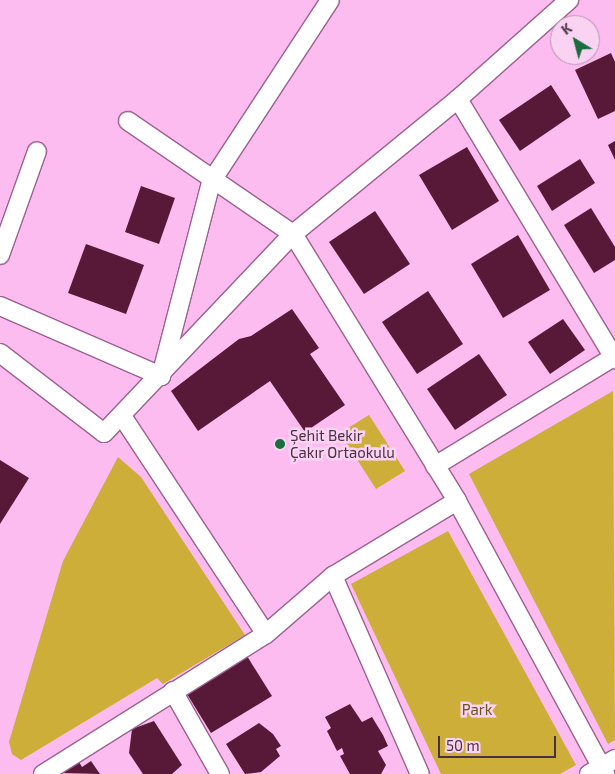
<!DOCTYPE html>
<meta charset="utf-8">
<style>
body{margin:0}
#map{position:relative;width:615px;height:774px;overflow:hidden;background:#fdbcef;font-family:"Exo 2",sans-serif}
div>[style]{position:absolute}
.green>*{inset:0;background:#cdae38}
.building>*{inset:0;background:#581938}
.roads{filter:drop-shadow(1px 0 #9b6190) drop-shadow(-1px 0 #9b6190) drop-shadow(0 1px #9b6190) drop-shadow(0 -1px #9b6190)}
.street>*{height:18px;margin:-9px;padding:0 9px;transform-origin:9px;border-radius:9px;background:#fff}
.dots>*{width:14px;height:14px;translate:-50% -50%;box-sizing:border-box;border:2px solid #fbd3f2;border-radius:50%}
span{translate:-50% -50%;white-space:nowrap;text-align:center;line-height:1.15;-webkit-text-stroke:5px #fbd3f2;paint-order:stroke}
.poi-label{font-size:15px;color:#4a3045}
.left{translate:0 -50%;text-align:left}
.park-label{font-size:15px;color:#66561c}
.north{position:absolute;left:550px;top:15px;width:50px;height:50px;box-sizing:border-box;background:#fbd3f2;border:1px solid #b492ad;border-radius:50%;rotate:323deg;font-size:14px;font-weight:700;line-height:20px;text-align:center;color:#4a3045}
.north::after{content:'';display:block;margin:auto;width:18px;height:22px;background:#196d3e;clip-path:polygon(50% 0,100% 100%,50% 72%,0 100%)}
.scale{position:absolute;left:438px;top:736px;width:118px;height:22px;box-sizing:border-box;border:2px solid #4a3045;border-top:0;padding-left:6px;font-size:15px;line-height:18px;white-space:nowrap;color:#4a3045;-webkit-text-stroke:4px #fbd3f2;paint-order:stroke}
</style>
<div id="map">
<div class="green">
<div style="clip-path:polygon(613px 391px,615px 740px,608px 744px,469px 474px)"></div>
<div style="clip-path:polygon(369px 415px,405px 471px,376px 489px,340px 433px)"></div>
<div style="clip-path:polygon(118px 457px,141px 477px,245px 635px,163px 684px,157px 678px,21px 760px,12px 754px,9px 742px,63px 561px)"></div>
<div style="clip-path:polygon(448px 531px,576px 765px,560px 774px,441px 774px,351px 584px)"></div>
</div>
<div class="building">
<div style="clip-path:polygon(611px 53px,615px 62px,615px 111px,598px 119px,575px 70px)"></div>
<div style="clip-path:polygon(551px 85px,571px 116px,520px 151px,499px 120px)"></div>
<div style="clip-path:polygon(615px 141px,615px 160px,608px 145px)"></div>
<div style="clip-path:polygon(467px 147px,499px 201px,452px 230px,419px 175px)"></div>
<div style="clip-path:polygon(580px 159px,595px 183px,552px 211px,537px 186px)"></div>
<div style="clip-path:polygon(141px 186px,175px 198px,159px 244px,125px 232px)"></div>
<div style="clip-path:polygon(591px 208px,615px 247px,615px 260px,594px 273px,564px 225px)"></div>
<div style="clip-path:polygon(375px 211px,410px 264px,364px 294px,329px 242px)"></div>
<div style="clip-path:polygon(518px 235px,550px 290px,503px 318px,471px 264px)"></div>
<div style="clip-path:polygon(86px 244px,144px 265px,126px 314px,68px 293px)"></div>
<div style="clip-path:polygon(428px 291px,463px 344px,417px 374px,382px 322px)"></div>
<div style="clip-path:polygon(292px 309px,319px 348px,310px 354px,345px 405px,305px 432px,270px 381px,198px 431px,171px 391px,239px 339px,251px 336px)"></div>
<div style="clip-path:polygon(563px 319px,585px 350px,550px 374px,528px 342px)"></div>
<div style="clip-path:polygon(479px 354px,507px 395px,455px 430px,427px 389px)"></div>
<div style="clip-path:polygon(0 460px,29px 478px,0 524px)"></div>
<div style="clip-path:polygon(247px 656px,272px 696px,211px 733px,187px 694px)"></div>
<div style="clip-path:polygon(350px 704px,362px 722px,372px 717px,383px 735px,388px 746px,378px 751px,386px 765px,381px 774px,350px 774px,340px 756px,344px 754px,342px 748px,337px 751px,327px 731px,331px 728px,325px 717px)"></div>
<div style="clip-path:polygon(154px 721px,182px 765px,172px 774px,143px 774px,129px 753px,132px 729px)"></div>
<div style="clip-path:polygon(259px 723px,273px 734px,281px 746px,276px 749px,280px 756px,261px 772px,245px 774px,226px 744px)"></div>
<div style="clip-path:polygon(91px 761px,100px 774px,62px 773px,79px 762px,82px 767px)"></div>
</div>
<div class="roads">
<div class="street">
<div style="left:458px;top:99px;width:304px;rotate:58.9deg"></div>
<div style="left:128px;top:121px;width:200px;rotate:34.4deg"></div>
<div style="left:293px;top:234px;width:313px;rotate:58.4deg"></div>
<div style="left:457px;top:501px;width:311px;rotate:61.5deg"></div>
<div style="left:0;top:255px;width:110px;rotate:-70.4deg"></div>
<div style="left:0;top:306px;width:176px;rotate:23.5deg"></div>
<div style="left:161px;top:376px;width:200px;rotate:-75.5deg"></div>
<div style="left:211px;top:182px;width:217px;rotate:-56.8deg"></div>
<div style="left:0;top:353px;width:131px;rotate:37.6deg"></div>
<div style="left:104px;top:433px;width:274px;rotate:-46.5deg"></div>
<div style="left:293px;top:234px;width:213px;rotate:-39.3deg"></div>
<div style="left:458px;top:99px;width:149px;rotate:-41.7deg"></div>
<div style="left:122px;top:416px;width:261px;rotate:56.6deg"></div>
<div style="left:435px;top:466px;width:211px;rotate:-31.4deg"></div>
<div style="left:333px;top:576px;width:216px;rotate:66.3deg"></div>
<div style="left:173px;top:691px;width:95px;rotate:60.5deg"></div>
<div style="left:43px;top:774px;width:263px;rotate:-32.1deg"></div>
<div style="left:266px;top:634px;width:89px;rotate:-40.9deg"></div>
<div style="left:333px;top:576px;width:145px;rotate:-31.2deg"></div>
<div style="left:589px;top:774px;width:30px;rotate:-30deg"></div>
</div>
</div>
<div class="dots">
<div style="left:280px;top:444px;background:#196d3e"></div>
</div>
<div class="poi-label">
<span class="left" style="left:290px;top:444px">Şehit Bekir<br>Çakır Ortaokulu</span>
</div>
<div class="park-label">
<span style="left:477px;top:710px">Park</span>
</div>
<div class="north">K</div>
<div class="scale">50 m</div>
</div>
